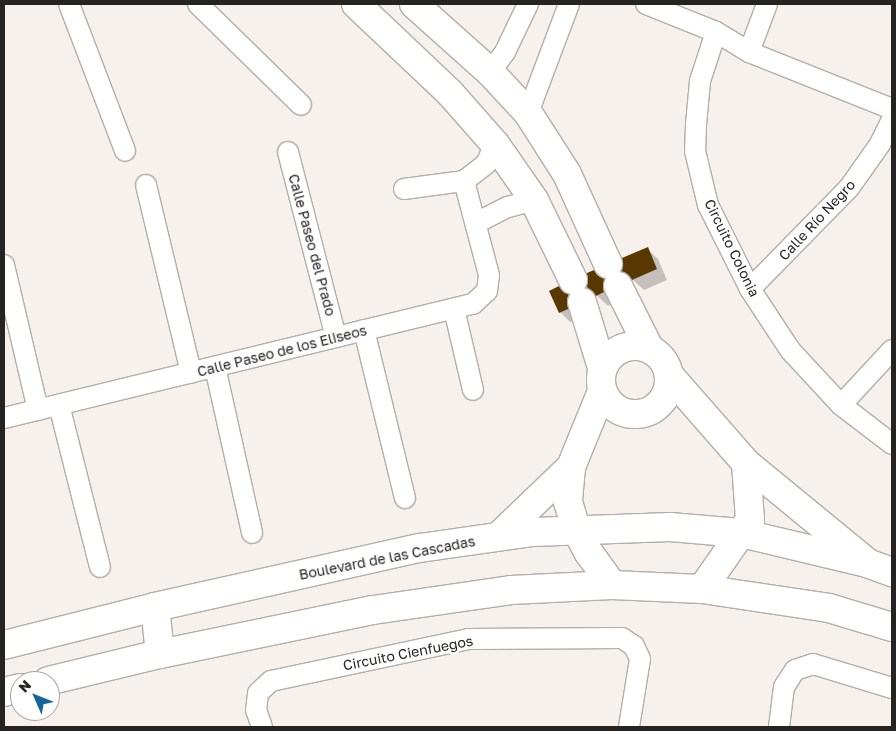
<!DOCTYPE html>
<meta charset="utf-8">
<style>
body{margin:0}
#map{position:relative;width:896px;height:731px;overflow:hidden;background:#f7f1ed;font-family:"Golos Text",sans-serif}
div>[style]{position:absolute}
.shadow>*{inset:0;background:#0003}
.building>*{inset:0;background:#593800}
.roads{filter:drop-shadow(1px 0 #b3aeaa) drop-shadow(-1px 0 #b3aeaa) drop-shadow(0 1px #b3aeaa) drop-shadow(0 -1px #b3aeaa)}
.minor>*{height:20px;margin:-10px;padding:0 10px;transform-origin:10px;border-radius:10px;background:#fff}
.secondary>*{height:28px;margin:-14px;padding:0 14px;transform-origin:14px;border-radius:14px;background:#fff}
.secondary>.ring{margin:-14px;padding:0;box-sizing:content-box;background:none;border:28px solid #fff;border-radius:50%}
span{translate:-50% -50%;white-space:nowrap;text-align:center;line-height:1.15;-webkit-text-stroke:5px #fff;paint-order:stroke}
.street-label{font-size:14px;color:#262423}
.frame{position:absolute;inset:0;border:5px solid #262423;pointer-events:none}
.north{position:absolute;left:10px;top:671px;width:50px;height:50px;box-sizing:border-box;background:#fff;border:1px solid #a8a7a7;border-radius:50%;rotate:314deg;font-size:14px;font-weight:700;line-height:20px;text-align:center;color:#262423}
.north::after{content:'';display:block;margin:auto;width:18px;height:22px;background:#156698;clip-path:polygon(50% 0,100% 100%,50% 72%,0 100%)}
</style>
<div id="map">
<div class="shadow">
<div style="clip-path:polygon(647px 249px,658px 259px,667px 280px,644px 290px,623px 271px)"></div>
<div style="clip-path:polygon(604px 280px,614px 291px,614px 303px,608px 306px,588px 287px)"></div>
<div style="clip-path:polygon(568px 296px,579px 306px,578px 319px,570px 322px,560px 312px)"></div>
</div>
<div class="building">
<div style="clip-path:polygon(648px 247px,657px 269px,632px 280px,621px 271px,622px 258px)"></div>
<div style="clip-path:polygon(594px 270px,604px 279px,604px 292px,596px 296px,587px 287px,587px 273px)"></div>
<div style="clip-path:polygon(559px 286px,569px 295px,568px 309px,559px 313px,549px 291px)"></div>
</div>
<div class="roads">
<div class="minor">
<div style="left:69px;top:4px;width:157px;rotate:69.1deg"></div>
<div style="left:198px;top:4px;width:144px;rotate:44.4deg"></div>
<div style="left:646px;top:4px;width:75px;rotate:21.8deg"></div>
<div style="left:716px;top:32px;width:39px;rotate:31deg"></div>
<div style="left:749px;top:52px;width:154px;rotate:21.7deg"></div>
<div style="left:716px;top:32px;width:52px;rotate:108.1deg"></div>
<div style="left:700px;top:81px;width:44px;rotate:95.2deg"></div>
<div style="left:696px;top:125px;width:26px;rotate:92deg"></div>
<div style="left:695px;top:151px;width:56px;rotate:76.5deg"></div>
<div style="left:708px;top:205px;width:94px;rotate:63.4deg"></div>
<div style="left:750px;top:289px;width:73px;rotate:56.7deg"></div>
<div style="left:790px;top:350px;width:75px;rotate:47.2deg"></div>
<div style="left:841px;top:405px;width:64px;rotate:37.4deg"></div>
<div style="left:749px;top:52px;width:51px;rotate:-69.4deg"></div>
<div style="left:490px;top:72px;width:25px;rotate:-53deg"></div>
<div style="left:505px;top:52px;width:53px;rotate:-64.4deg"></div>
<div style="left:528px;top:113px;width:116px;rotate:-69.4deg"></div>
<div style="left:288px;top:152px;width:191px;rotate:75.5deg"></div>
<div style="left:146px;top:185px;width:193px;rotate:76.5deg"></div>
<div style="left:404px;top:189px;width:61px;rotate:-7.6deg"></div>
<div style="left:464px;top:181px;width:28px;rotate:-38deg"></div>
<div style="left:486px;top:164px;width:22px;rotate:-66deg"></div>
<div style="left:476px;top:223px;width:36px;rotate:-27deg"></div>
<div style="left:508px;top:207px;width:27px;rotate:-15deg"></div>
<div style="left:4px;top:265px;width:149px;rotate:76.8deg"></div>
<div style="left:750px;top:289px;width:141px;rotate:-45.6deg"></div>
<div style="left:849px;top:188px;width:54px;rotate:-54.8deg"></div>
<div style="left:880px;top:144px;width:28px;rotate:-64deg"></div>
<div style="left:454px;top:309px;width:83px;rotate:76.8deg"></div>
<div style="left:364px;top:330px;width:173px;rotate:76.3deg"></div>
<div style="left:215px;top:367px;width:170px;rotate:77.4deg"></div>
<div style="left:59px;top:405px;width:167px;rotate:75.8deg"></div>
<div style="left:841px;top:405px;width:75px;rotate:-47.2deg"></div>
<div style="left:4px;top:418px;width:483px;rotate:-13.7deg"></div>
<div style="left:473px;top:304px;width:19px;rotate:-43deg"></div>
<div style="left:487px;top:291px;width:16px;rotate:-83deg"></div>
<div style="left:489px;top:275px;width:97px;rotate:-104.9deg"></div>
<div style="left:262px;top:727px;width:18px;rotate:-109deg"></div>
<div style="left:256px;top:710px;width:17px;rotate:-83deg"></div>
<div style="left:258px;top:693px;width:18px;rotate:-43deg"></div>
<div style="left:271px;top:681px;width:201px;rotate:-12deg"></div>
<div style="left:468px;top:639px;width:154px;rotate:-0.4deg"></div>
<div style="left:622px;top:638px;width:14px;rotate:34deg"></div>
<div style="left:634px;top:646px;width:14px;rotate:65deg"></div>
<div style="left:640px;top:659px;width:69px;rotate:99.2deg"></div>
<div style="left:779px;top:727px;width:40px;rotate:-82.9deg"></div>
<div style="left:784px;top:687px;width:20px;rotate:-57deg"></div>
<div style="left:795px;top:670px;width:19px;rotate:-18deg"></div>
<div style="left:813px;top:664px;width:83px;rotate:16.9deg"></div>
</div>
<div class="secondary">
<div style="left:356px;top:4px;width:129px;rotate:43.4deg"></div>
<div style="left:450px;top:93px;width:68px;rotate:48.6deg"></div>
<div style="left:495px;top:144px;width:68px;rotate:55.1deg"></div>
<div style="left:534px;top:200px;width:89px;rotate:64deg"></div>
<div style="left:414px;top:4px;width:102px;rotate:41.8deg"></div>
<div style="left:490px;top:72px;width:56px;rotate:47.2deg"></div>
<div style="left:528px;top:113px;width:72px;rotate:57.4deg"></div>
<div style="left:567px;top:174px;width:99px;rotate:65.5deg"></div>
<div style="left:618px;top:286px;width:69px;rotate:63.4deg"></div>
<div style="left:582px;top:302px;width:69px;rotate:73.1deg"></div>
<div class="ring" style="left:601px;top:346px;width:40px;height:40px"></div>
<div style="left:669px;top:375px;width:117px;rotate:48.8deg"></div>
<div style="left:746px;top:463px;width:57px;rotate:86deg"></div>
<div style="left:750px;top:520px;width:84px;rotate:124.8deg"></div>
<div style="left:602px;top:391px;width:82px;rotate:112.2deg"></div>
<div style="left:571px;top:467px;width:35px;rotate:95deg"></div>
<div style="left:568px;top:502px;width:28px;rotate:73deg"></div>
<div style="left:576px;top:529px;width:27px;rotate:62deg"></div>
<div style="left:589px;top:553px;width:39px;rotate:54deg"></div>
<div style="left:746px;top:463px;width:153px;rotate:39.4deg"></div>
<div style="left:499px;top:536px;width:100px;rotate:-43.8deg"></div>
<div style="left:155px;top:607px;width:47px;rotate:83.9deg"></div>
<div style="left:4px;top:645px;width:156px;rotate:-14.1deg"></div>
<div style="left:155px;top:607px;width:271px;rotate:-12.6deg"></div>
<div style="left:420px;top:548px;width:114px;rotate:-8.1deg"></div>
<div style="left:533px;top:532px;width:137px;rotate:-2.1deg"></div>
<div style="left:670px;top:527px;width:71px;rotate:4.8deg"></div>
<div style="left:741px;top:533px;width:130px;rotate:13.4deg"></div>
<div style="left:867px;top:563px;width:27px;rotate:20deg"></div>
<div style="left:48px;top:681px;width:115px;rotate:-13.6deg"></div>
<div style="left:160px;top:654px;width:217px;rotate:-11.7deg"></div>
<div style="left:373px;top:610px;width:139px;rotate:-8.2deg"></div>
<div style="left:511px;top:590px;width:101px;rotate:-2.8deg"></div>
<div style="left:612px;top:585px;width:90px;rotate:2.5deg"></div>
<div style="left:702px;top:589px;width:128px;rotate:8.5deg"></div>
<div style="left:829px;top:608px;width:66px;rotate:16.8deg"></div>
<div style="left:4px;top:692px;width:16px;rotate:-14deg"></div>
</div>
</div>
<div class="street-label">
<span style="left:817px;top:220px;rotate:-47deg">Calle Río Negro</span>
<span style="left:312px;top:245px;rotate:75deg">Calle Paseo del Prado</span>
<span style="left:732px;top:248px;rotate:64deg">Circuito Colonia</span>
<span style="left:282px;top:351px;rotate:-14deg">Calle Paseo de los Eliseos</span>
<span style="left:387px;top:558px;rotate:-11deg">Boulevard de las Cascadas</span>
<span style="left:408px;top:653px;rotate:-11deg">Circuito Cienfuegos</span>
</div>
<div class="frame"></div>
<div class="north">N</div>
</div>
